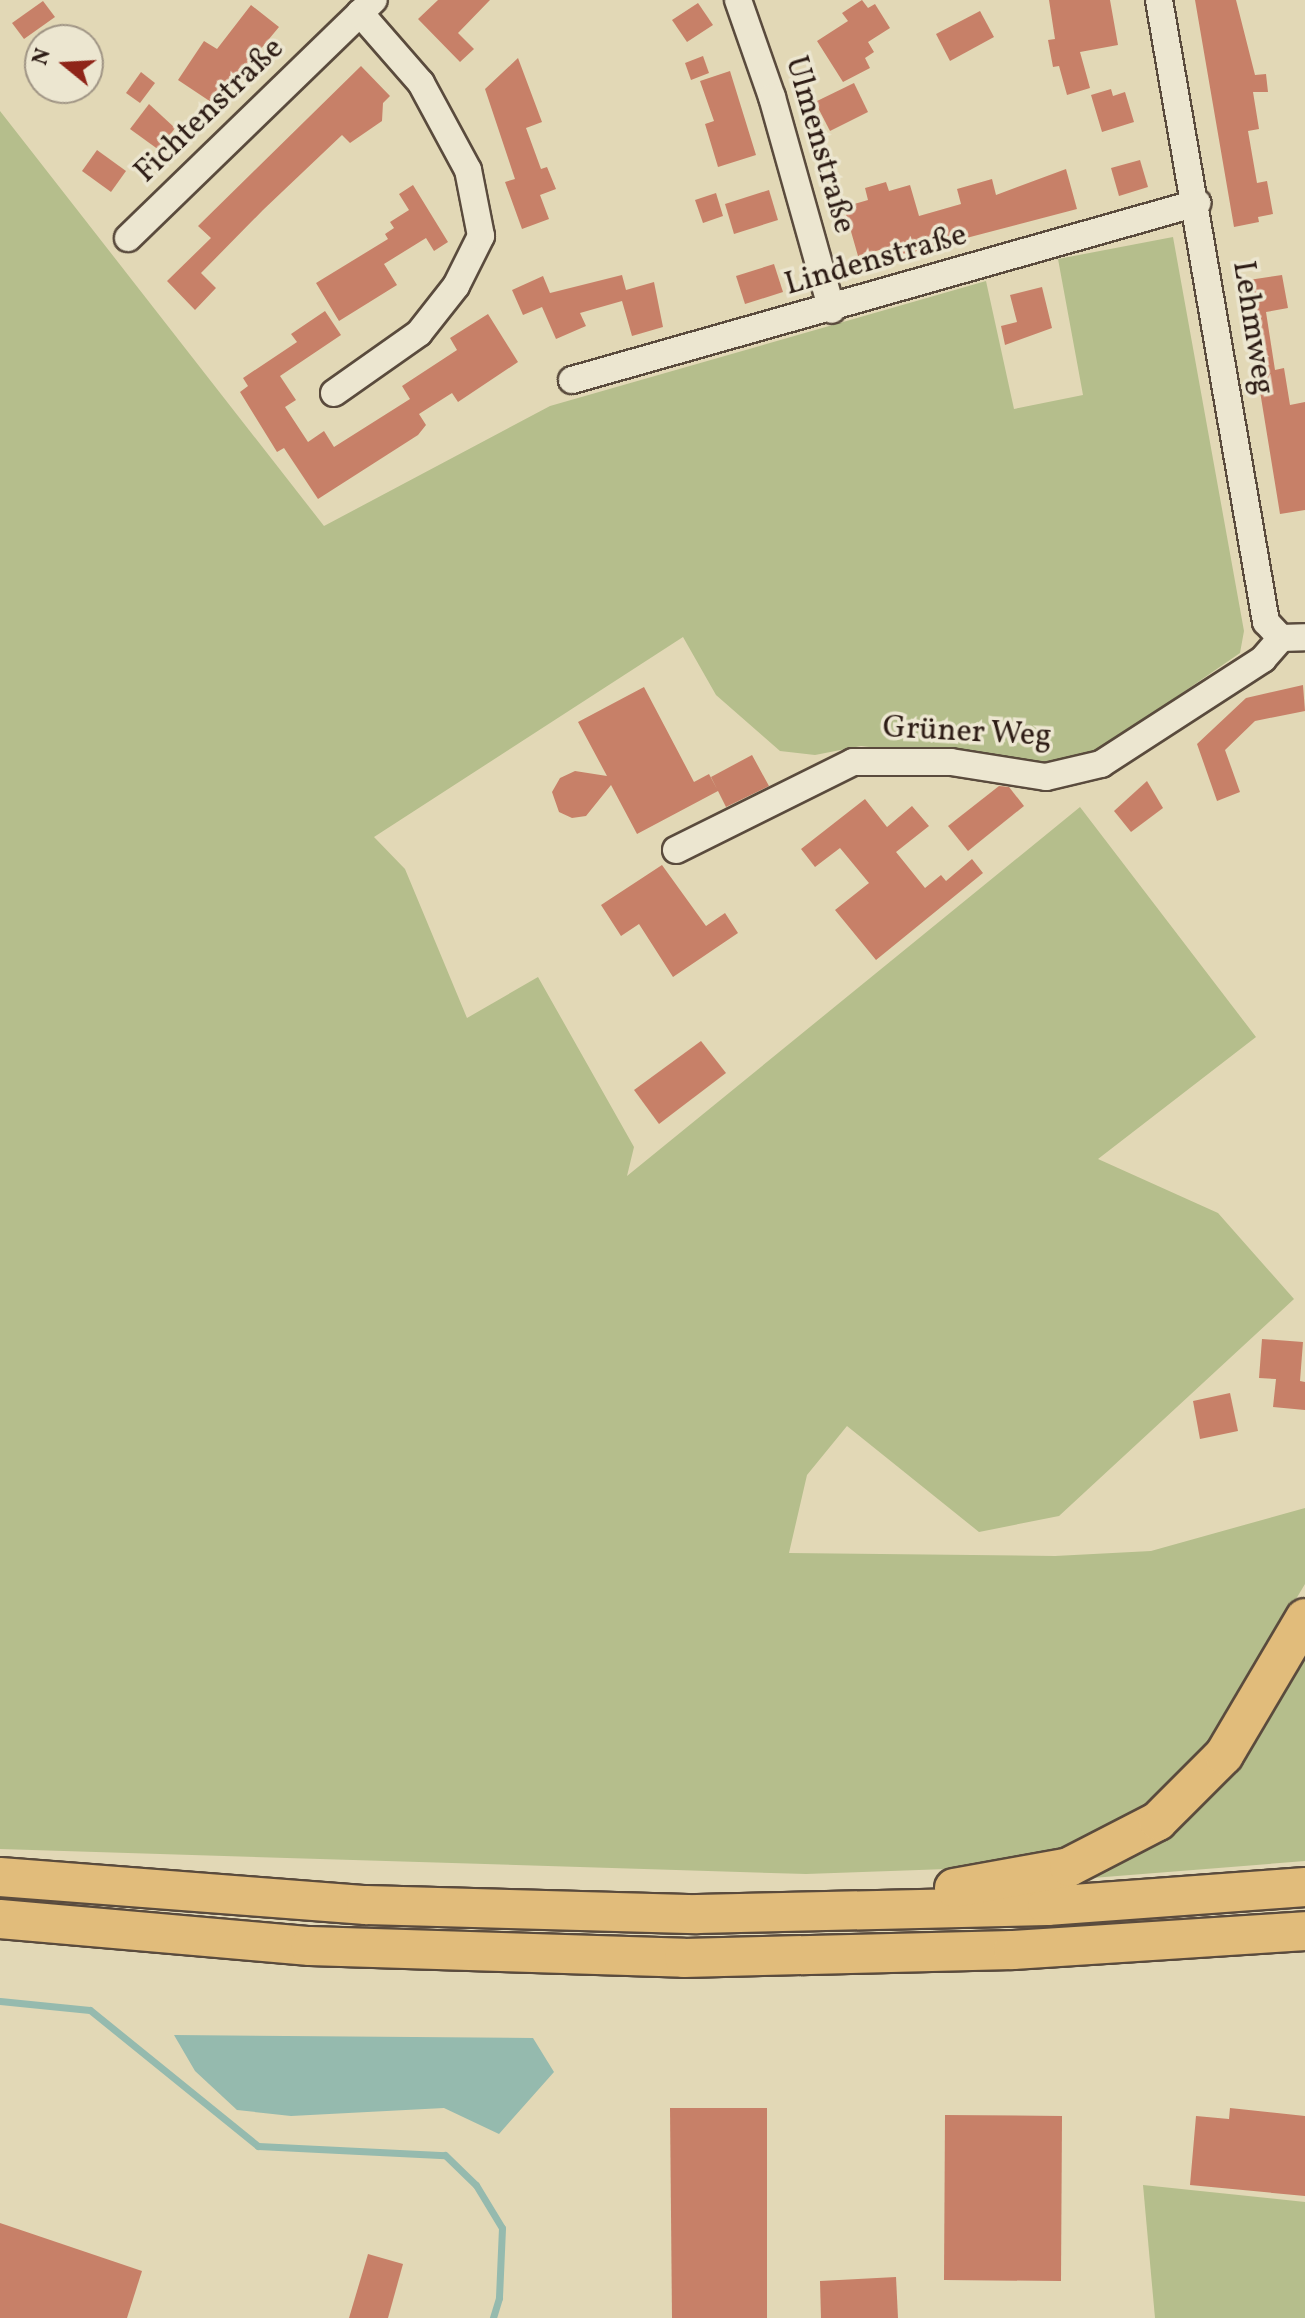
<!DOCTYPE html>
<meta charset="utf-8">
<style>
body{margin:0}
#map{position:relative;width:1305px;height:2318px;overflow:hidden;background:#e2d8b6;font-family:Vollkorn,serif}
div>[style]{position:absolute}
.green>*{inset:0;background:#b5be8c}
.water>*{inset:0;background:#95baae}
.stream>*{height:7px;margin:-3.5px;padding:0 3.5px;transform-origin:3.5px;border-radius:3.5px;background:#95baae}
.building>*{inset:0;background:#c78068}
.roads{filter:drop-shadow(2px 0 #5a4b3d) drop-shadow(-2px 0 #5a4b3d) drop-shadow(0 2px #5a4b3d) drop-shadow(0 -2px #5a4b3d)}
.minor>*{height:26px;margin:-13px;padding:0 13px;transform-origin:13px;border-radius:13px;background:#ece6d0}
.highway>*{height:38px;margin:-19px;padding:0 19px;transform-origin:19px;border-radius:19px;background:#e1bc7b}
span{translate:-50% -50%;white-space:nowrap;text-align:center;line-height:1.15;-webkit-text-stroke:7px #ece6d0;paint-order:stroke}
.street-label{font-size:32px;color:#2d1c15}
.north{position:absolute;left:24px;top:24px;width:80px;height:80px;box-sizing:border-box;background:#ece6d0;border:2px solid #a09585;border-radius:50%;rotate:288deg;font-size:22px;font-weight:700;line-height:32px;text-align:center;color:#2d1c15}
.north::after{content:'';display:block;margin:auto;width:28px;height:36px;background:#8f2418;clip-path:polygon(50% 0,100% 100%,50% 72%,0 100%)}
</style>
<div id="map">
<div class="green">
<div style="clip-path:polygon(0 111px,324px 526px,550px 406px,986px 281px,1014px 409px,1083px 395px,1058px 259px,1173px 237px,1244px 631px,1240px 653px,1098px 751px,1049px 769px,861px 746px,815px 755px,780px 751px,716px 695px,683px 637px,374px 837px,405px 869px,467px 1018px,538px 977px,634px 1147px,627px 1176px,1080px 807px,1256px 1037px,1098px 1159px,1218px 1213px,1294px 1299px,1059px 1516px,979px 1532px,847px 1426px,807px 1475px,789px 1553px,1055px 1556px,1151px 1551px,1305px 1508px,1305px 1584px,1214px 1736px,1185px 1772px,1134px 1814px,1077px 1843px,1019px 1860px,947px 1869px,806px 1874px,0 1849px)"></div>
<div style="clip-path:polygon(1305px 1634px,1305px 1861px,1067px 1880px,1123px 1851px)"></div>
<div style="clip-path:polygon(1143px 2185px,1305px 2202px,1305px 2318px,1155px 2318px)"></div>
</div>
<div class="water">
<div style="clip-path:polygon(174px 2035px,533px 2038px,554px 2072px,499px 2134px,444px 2108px,291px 2116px,237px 2110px,195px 2071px)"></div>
</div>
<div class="stream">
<div style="left:0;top:2001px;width:90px;rotate:5.7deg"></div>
<div style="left:90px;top:2010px;width:216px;rotate:39deg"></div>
<div style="left:258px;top:2146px;width:187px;rotate:2.8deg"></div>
<div style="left:445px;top:2155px;width:43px;rotate:44.1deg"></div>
<div style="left:476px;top:2185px;width:50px;rotate:58.8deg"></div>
<div style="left:502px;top:2228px;width:70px;rotate:92.5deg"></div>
<div style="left:499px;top:2298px;width:21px;rotate:107deg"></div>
</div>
<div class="building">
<div style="clip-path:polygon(438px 0,490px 0,458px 33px,474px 49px,460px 62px,418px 19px)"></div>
<div style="clip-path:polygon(862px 0,868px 8px,875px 4px,890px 28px,868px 42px,874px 52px,865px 58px,870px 68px,843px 82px,817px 41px,848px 21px,842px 13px)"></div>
<div style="clip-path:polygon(1049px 0,1110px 0,1118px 45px,1080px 52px,1090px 88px,1067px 95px,1059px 66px,1053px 67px,1048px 40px,1055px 39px)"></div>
<div style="clip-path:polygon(1195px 0,1236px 0,1255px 75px,1266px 74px,1268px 92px,1253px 92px,1259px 129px,1248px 131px,1257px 183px,1267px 181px,1273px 214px,1258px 217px,1259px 222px,1234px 227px)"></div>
<div style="clip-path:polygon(43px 1px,55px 17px,24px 39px,12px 23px)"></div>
<div style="clip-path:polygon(698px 3px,713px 25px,687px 42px,672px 20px)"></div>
<div style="clip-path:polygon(251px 5px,279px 27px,234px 81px,220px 108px,178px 80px,204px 41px,217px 49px)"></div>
<div style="clip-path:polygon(980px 11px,994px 37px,950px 61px,936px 34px)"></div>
<div style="clip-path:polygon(703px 56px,709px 73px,691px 80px,685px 63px)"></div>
<div style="clip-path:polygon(518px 58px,542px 122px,526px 128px,541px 169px,547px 167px,556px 189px,540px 195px,549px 219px,522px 229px,505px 182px,515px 179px,485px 89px)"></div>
<div style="clip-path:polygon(361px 66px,390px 96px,383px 103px,382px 121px,350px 143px,342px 135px,263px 210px,201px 273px,216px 288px,195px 310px,167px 281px,211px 238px,198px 226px)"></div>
<div style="clip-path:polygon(730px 71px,756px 155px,718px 167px,705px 124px,714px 121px,700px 81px)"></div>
<div style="clip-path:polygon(141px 72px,155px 83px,140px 103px,126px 93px)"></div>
<div style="clip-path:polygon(854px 83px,868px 112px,830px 131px,815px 102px)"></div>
<div style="clip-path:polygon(1111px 89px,1113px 96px,1125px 92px,1134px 122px,1102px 132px,1091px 95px)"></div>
<div style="clip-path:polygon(149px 104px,175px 128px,159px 150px,130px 129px)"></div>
<div style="clip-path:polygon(97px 150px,126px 171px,111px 192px,82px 171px)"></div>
<div style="clip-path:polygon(1140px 160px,1148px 187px,1119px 196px,1111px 168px)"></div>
<div style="clip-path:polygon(1066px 169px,1077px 209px,886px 259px,883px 249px,858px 256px,844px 207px,868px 200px,865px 188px,886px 182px,889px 191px,910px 185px,919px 216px,961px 204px,957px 189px,992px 179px,996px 195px)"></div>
<div style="clip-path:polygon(413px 185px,448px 242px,434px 251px,426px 238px,384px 264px,397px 285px,339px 321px,316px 283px,388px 239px,385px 234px,394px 228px,390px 222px,409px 210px,399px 194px)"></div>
<div style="clip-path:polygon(769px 190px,778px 220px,734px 234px,725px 204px)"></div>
<div style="clip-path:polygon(716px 193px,723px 216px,703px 223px,695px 200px)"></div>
<div style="clip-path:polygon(774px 264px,783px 292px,745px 304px,736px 276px)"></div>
<div style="clip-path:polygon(622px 275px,626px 290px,654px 282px,663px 327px,632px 336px,622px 301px,580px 313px,586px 326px,556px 339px,542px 307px,523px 315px,512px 290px,543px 276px,550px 293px)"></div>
<div style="clip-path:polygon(1282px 275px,1288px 308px,1266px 312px,1275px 370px,1284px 368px,1290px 405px,1305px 402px,1305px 510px,1280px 514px,1242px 281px)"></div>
<div style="clip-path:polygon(1042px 287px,1052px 328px,1005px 345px,1001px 326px,1017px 322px,1010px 295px)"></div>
<div style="clip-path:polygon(325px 311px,341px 335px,280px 376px,296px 400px,285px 407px,308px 442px,324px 431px,334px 447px,410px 399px,402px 386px,457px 350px,450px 338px,488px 314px,518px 362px,458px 402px,452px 393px,419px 414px,426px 425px,418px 435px,318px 499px,284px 448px,277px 452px,240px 392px,248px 386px,243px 378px,297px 342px,291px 334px)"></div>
<div style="clip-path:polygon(1303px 685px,1305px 711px,1255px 721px,1225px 750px,1240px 792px,1217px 801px,1197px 744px,1246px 698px)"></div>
<div style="clip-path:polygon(644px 687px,694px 782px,709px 774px,717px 789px,711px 777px,752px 755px,769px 786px,726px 807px,718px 791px,637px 834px,611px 785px,586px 816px,572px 818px,559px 812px,552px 792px,560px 778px,575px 771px,607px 776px,578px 722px)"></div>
<div style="clip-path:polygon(1147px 781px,1163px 808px,1131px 832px,1114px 811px)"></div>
<div style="clip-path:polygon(999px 786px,1009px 787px,1024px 806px,968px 851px,948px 826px)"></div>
<div style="clip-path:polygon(865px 799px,887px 827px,912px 806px,929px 826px,896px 852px,925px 888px,941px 875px,946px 881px,972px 859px,983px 873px,876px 960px,835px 910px,869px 883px,840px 848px,815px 867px,801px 849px)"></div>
<div style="clip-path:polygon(662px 865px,706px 926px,725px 913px,738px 933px,673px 977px,639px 924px,621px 936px,601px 905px)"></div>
<div style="clip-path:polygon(701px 1041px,726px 1073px,659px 1124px,634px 1090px)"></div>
<div style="clip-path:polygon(1262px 1339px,1303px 1342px,1300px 1381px,1305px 1382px,1305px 1410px,1273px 1407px,1276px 1379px,1259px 1378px)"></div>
<div style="clip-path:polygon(1230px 1393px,1238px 1431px,1200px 1439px,1193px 1401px)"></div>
<div style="clip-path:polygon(670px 2108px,767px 2108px,767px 2318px,672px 2318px)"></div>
<div style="clip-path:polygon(1230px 2108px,1305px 2116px,1305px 2196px,1190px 2185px,1196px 2116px,1229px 2119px)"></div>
<div style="clip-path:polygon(945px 2115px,1062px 2116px,1061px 2281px,944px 2280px)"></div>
<div style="clip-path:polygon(0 2223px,142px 2271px,127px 2318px,0 2318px)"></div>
<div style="clip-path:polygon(368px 2254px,403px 2264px,388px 2318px,349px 2318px)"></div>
<div style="clip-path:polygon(896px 2277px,898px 2318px,821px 2318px,820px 2281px)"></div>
</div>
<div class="roads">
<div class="minor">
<div style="left:738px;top:0;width:103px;rotate:70.7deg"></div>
<div style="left:772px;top:97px;width:221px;rotate:74.3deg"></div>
<div style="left:1159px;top:0;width:631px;rotate:80.24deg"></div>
<div style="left:1266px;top:622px;width:22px;rotate:47deg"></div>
<div style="left:1281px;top:638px;width:24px;rotate:-2deg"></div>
<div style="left:128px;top:238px;width:342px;rotate:-44.1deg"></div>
<div style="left:572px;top:380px;width:650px;rotate:-15.81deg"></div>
<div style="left:334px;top:393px;width:104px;rotate:-35.2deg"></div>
<div style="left:419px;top:333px;width:60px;rotate:-51.8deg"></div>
<div style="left:456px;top:286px;width:56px;rotate:-63.4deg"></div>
<div style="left:481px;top:236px;width:67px;rotate:-101.1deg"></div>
<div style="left:468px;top:170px;width:99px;rotate:-118.4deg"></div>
<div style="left:421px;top:83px;width:93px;rotate:-131.1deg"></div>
<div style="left:676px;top:850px;width:198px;rotate:-26.4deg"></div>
<div style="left:853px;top:762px;width:98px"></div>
<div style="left:951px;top:762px;width:96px;rotate:9deg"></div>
<div style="left:1046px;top:777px;width:57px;rotate:-13.3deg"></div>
<div style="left:1101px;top:764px;width:193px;rotate:-32.9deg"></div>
<div style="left:1263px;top:659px;width:28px;rotate:-49deg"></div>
</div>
<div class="highway">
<div style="left:0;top:1877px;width:367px;rotate:4.4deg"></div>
<div style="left:366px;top:1905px;width:331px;rotate:1.6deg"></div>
<div style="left:697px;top:1914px;width:350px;rotate:-1.3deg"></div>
<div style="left:1047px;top:1906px;width:259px;rotate:-4.2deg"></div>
<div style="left:954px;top:1888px;width:117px;rotate:-10.3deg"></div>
<div style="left:1069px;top:1867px;width:100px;rotate:-27.3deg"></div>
<div style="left:1158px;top:1821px;width:93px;rotate:-45deg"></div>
<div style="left:1224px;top:1755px;width:159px;rotate:-59.4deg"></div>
<div style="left:0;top:1919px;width:311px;rotate:5deg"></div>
<div style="left:310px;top:1946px;width:374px;rotate:1.8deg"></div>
<div style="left:684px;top:1958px;width:329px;rotate:-1.4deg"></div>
<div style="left:1013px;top:1950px;width:293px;rotate:-3.7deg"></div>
</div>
</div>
<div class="street-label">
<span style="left:210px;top:111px;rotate:-44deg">Fichtenstraße</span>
<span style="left:819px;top:145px;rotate:74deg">Ulmenstraße</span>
<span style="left:876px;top:261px;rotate:-16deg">Lindenstraße</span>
<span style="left:1252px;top:328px;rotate:81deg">Lehmweg</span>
<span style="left:967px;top:733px;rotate:3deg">Grüner Weg</span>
</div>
<div class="north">N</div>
</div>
